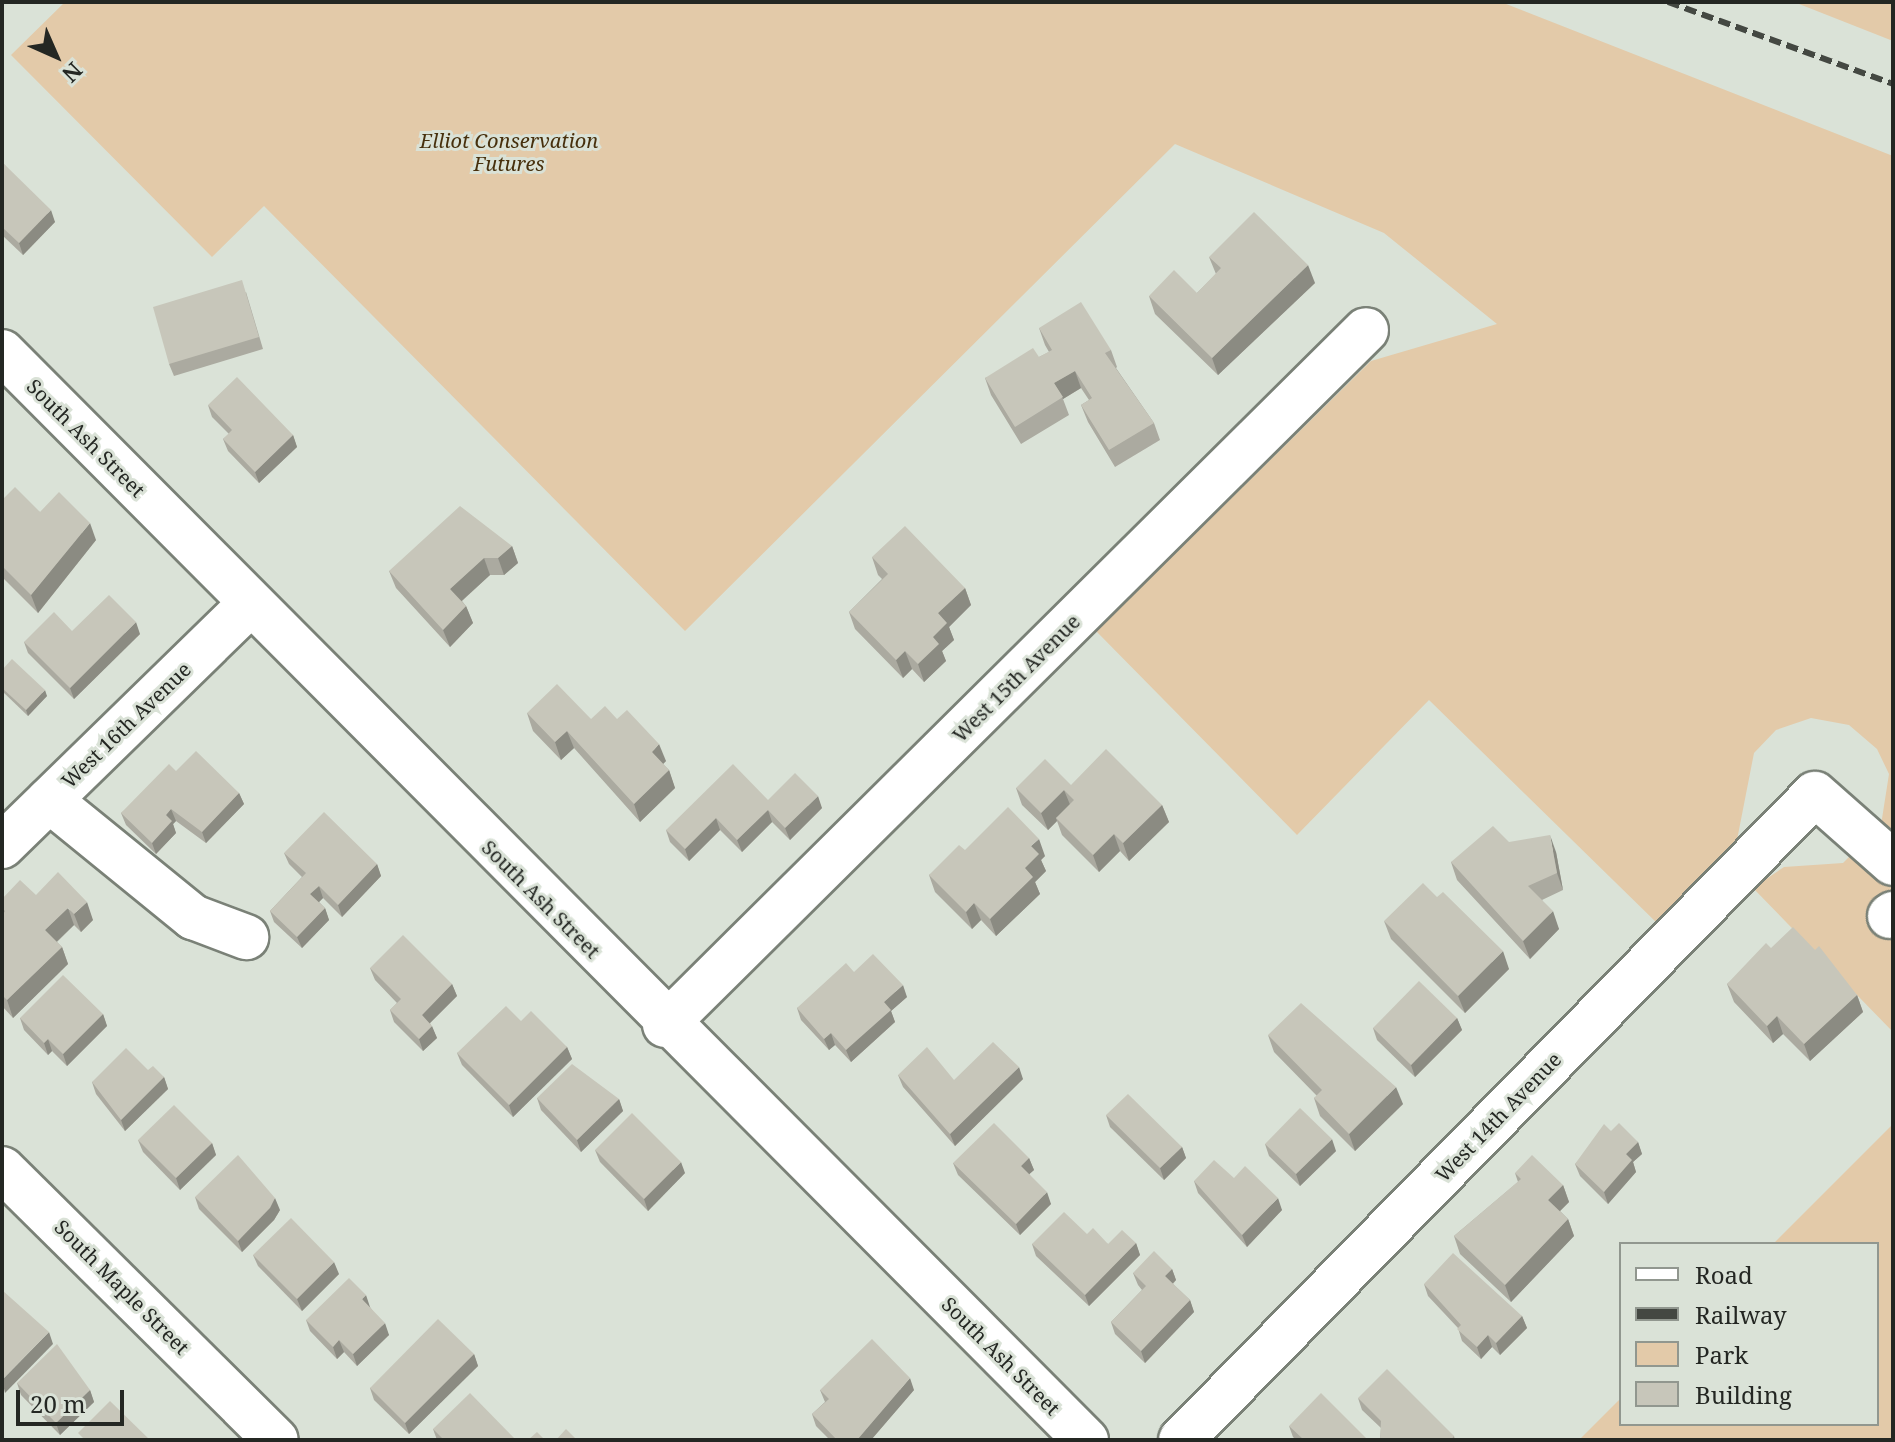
<!DOCTYPE html>
<style>
body{margin:0}
#map{position:relative;width:1895px;height:1442px;overflow:hidden;background:#dae2d7;font-family:"Noto Serif",serif}
div>[style]{position:absolute}
.green>*{inset:0;background:#e3caa9}
.roads{filter:drop-shadow(2px 0 #7a8177) drop-shadow(-2px 0 #7a8177) drop-shadow(0 2px #7a8177) drop-shadow(0 -2px #7a8177)}
.minor>*{height:44px;margin:-22px;padding:0 22px;transform-origin:22px;border-radius:22px;background:#fff}
.rail>*{height:6px;margin-top:-3px;transform-origin:0;background:repeating-linear-gradient(90deg,#444842 0 12px,transparent 0 18px)}
.wall>*{inset:0;background:#abaaa0}
.shaded-wall>*{inset:0;background:#8b8b82}
.building>*{inset:0;background:#c7c6ba}
span{translate:-50% -50%;white-space:nowrap;text-align:center;line-height:1.15;-webkit-text-stroke:6px #dae2d7;paint-order:stroke}
.park-label{font-size:20px;color:#47300d;font-style:italic}
.street-label{font-size:20px;color:#242723}
.frame{position:absolute;inset:0;border:4px solid #242723;pointer-events:none}
.legend{position:absolute;left:1619px;top:1242px;width:260px;height:184px;box-sizing:border-box;background:#dae2d7;border:2px solid #91978f;margin:0;padding:10px 14px;list-style:none;font-size:24px;color:#242723}
.legend li{display:flex;align-items:center;gap:16px;height:40px}
.legend b{width:40px;border:2px solid #91978f}
.north{position:absolute;left:16px;top:16px;width:80px;height:80px;-webkit-text-stroke:6px #dae2d7;paint-order:stroke;rotate:135deg;font-size:22px;font-weight:700;line-height:32px;text-align:center;color:#242723}
.north::after{content:'';display:block;margin:auto;width:28px;height:36px;background:#242723;clip-path:polygon(50% 0,100% 100%,50% 72%,0 100%)}
.scale{position:absolute;left:16px;top:1390px;width:108px;height:36px;box-sizing:border-box;border:4px solid #242723;border-top:0;padding-left:10px;font-size:24px;line-height:28px;white-space:nowrap;color:#242723;-webkit-text-stroke:6px #dae2d7;paint-order:stroke}
</style>
<div id="map">
<div class="green">
<div style="clip-path:polygon(65px 2px,1501px 2px,1893px 156px,1893px 1032px,1753px 888px,1784px 867px,1843px 863px,1881px 825px,1889px 774px,1877px 749px,1849px 725px,1811px 718px,1776px 730px,1754px 753px,1737px 840px,1659px 925px,1429px 700px,1297px 835px,1096px 631px,1371px 361px,1497px 324px,1384px 233px,1175px 144px,685px 631px,264px 206px,212px 257px,11px 55px)"></div>
<div style="clip-path:polygon(1794px 2px,1893px 2px,1893px 41px)"></div>
<div style="clip-path:polygon(1893px 1124px,1893px 1440px,1579px 1440px,1621px 1398px,1621px 1424px,1877px 1424px,1877px 1244px,1773px 1244px)"></div>
</div>
<div class="roads">
<div class="minor">
<div style="left:2px;top:352px;width:1536px;rotate:45.11deg"></div>
<div style="left:49px;top:800px;width:186px;rotate:39.1deg"></div>
<div style="left:193px;top:917px;width:57px;rotate:20.7deg"></div>
<div style="left:2px;top:846px;width:347px;rotate:-44.3deg"></div>
<div style="left:1890px;top:916px;width:4px;rotate:-34deg"></div>
<div style="left:665px;top:1025px;width:987px;rotate:-44.75deg"></div>
<div style="left:2px;top:1169px;width:385px;rotate:44.7deg"></div>
<div style="left:1181px;top:1440px;width:905px;rotate:-45.54deg"></div>
<div style="left:1815px;top:794px;width:104px;rotate:41.5deg"></div>
</div>
</div>
<div class="rail">
<div style="left:1668px;top:2px;width:239px;rotate:20deg"></div>
</div>
<div class="wall">
<div style="clip-path:polygon(2px 162px,55px 222px,23px 255px,2px 235px)"></div>
<div style="clip-path:polygon(1209px 257px,1315px 283px,1218px 375px,1155px 314px,1149px 296px,1197px 293px,1216px 274px)"></div>
<div style="clip-path:polygon(246px 292px,263px 349px,174px 376px,169px 364px)"></div>
<div style="clip-path:polygon(1039px 328px,1111px 350px,1117px 367px,1116px 368px,1154px 423px,1160px 440px,1115px 467px,1088px 422px,1081px 405px,1089px 400px,1081px 388px,1063px 399px,1069px 415px,1021px 444px,991px 395px,985px 378px,1039px 357px,1049px 352px,1045px 345px)"></div>
<div style="clip-path:polygon(208px 405px,293px 435px,297px 447px,259px 483px,228px 451px,223px 439px,229px 434px,212px 417px)"></div>
<div style="clip-path:polygon(2px 500px,40px 512px,96px 540px,38px 613px,2px 577px)"></div>
<div style="clip-path:polygon(512px 546px,518px 563px,504px 575px,490px 575px,462px 601px,466px 606px,473px 623px,450px 647px,396px 588px,389px 571px)"></div>
<div style="clip-path:polygon(872px 557px,965px 588px,971px 605px,949px 627px,954px 640px,942px 651px,946px 661px,924px 682px,912px 669px,903px 678px,855px 629px,849px 612px,882px 579px,878px 575px)"></div>
<div style="clip-path:polygon(72px 631px,140px 634px,74px 699px,28px 653px,24px 642px)"></div>
<div style="clip-path:polygon(2px 670px,47px 696px,28px 716px,2px 691px)"></div>
<div style="clip-path:polygon(527px 713px,591px 719px,617px 719px,666px 761px,663px 764px,669px 770px,675px 788px,640px 822px,574px 748px,561px 760px,533px 731px)"></div>
<div style="clip-path:polygon(176px 771px,239px 793px,244px 804px,206px 843px,176px 821px,173px 824px,176px 833px,156px 854px,126px 825px,121px 813px)"></div>
<div style="clip-path:polygon(1071px 785px,1162px 805px,1169px 822px,1129px 861px,1120px 851px,1099px 872px,1062px 835px,1057px 821px,1048px 830px,1022px 805px,1016px 788px)"></div>
<div style="clip-path:polygon(768px 800px,822px 808px,790px 840px,772px 822px,742px 852px,720px 830px,689px 861px,670px 842px,666px 830px)"></div>
<div style="clip-path:polygon(1509px 842px,1556px 852px,1563px 890px,1542px 900px,1559px 929px,1530px 959px,1457px 880px,1451px 862px)"></div>
<div style="clip-path:polygon(965px 850px,1045px 856px,1041px 860px,1046px 871px,1035px 882px,1040px 894px,996px 936px,981px 920px,972px 929px,935px 892px,929px 875px)"></div>
<div style="clip-path:polygon(284px 853px,377px 864px,381px 876px,342px 917px,323px 898px,319px 902px,325px 908px,329px 920px,302px 948px,274px 922px,270px 911px,302px 877px,289px 864px)"></div>
<div style="clip-path:polygon(36px 895px,93px 920px,81px 932px,74px 925px,57px 942px,62px 947px,68px 964px,13px 1018px,2px 1006px,2px 899px)"></div>
<div style="clip-path:polygon(1384px 921px,1509px 969px,1465px 1013px,1391px 939px)"></div>
<div style="clip-path:polygon(1771px 948px,1857px 995px,1863px 1012px,1810px 1061px,1783px 1034px,1773px 1043px,1734px 1002px,1727px 984px)"></div>
<div style="clip-path:polygon(370px 968px,452px 984px,457px 996px,430px 1023px,437px 1038px,423px 1051px,394px 1022px,390px 1010px,397px 1003px,375px 980px)"></div>
<div style="clip-path:polygon(854px 972px,907px 997px,891px 1011px,895px 1022px,851px 1062px,835px 1045px,829px 1050px,801px 1020px,797px 1008px)"></div>
<div style="clip-path:polygon(103px 1014px,107px 1026px,67px 1066px,52px 1051px,48px 1055px,24px 1030px,20px 1018px)"></div>
<div style="clip-path:polygon(1457px 1018px,1462px 1030px,1415px 1077px,1377px 1040px,1373px 1028px)"></div>
<div style="clip-path:polygon(521px 1021px,567px 1047px,572px 1059px,513px 1117px,462px 1065px,457px 1053px)"></div>
<div style="clip-path:polygon(1268px 1035px,1403px 1104px,1355px 1151px,1320px 1116px,1314px 1098px,1317px 1096px,1274px 1052px)"></div>
<div style="clip-path:polygon(148px 1070px,164px 1077px,168px 1089px,125px 1131px,96px 1094px,92px 1082px)"></div>
<div style="clip-path:polygon(898px 1075px,954px 1080px,1023px 1079px,955px 1146px,903px 1087px)"></div>
<div style="clip-path:polygon(537px 1098px,619px 1099px,623px 1111px,581px 1152px,541px 1110px)"></div>
<div style="clip-path:polygon(1106px 1115px,1182px 1147px,1186px 1158px,1164px 1180px,1110px 1127px)"></div>
<div style="clip-path:polygon(1611px 1131px,1638px 1142px,1642px 1154px,1633px 1162px,1636px 1172px,1608px 1204px,1580px 1176px,1575px 1164px)"></div>
<div style="clip-path:polygon(138px 1140px,212px 1143px,216px 1155px,180px 1190px,143px 1152px)"></div>
<div style="clip-path:polygon(1265px 1144px,1336px 1151px,1300px 1186px,1269px 1156px)"></div>
<div style="clip-path:polygon(595px 1150px,685px 1173px,648px 1211px,600px 1162px)"></div>
<div style="clip-path:polygon(1029px 1158px,1034px 1170px,1029px 1174px,1051px 1204px,1020px 1235px,958px 1175px,953px 1163px)"></div>
<div style="clip-path:polygon(1515px 1173px,1563px 1185px,1569px 1202px,1560px 1211px,1568px 1219px,1574px 1236px,1511px 1302px,1460px 1254px,1454px 1236px,1518px 1182px)"></div>
<div style="clip-path:polygon(1234px 1178px,1282px 1210px,1247px 1247px,1198px 1193px,1194px 1181px)"></div>
<div style="clip-path:polygon(195px 1197px,280px 1210px,274px 1220px,242px 1252px,199px 1209px)"></div>
<div style="clip-path:polygon(1087px 1234px,1108px 1244px,1136px 1243px,1140px 1255px,1089px 1306px,1036px 1256px,1032px 1244px)"></div>
<div style="clip-path:polygon(253px 1255px,339px 1274px,302px 1311px,258px 1266px)"></div>
<div style="clip-path:polygon(1172px 1269px,1176px 1280px,1173px 1284px,1190px 1300px,1194px 1312px,1145px 1363px,1115px 1334px,1111px 1322px,1142px 1290px,1138px 1285px,1133px 1273px)"></div>
<div style="clip-path:polygon(1424px 1284px,1522px 1316px,1527px 1328px,1500px 1355px,1492px 1347px,1481px 1359px,1462px 1341px,1458px 1328px,1428px 1296px)"></div>
<div style="clip-path:polygon(370px 1307px,389px 1335px,357px 1366px,344px 1352px,337px 1359px,310px 1331px,306px 1320px)"></div>
<div style="clip-path:polygon(474px 1354px,478px 1366px,409px 1434px,374px 1400px,370px 1388px)"></div>
<div style="clip-path:polygon(17px 1383px,90px 1390px,94px 1402px,60px 1435px,21px 1395px)"></div>
<div style="clip-path:polygon(820px 1390px,914px 1390px,871px 1440px,830px 1440px,816px 1426px,812px 1414px,825px 1402px)"></div>
<div style="clip-path:polygon(1358px 1398px,1454px 1436px,1455px 1440px,1380px 1440px,1381px 1428px,1362px 1410px)"></div>
<div style="clip-path:polygon(1289px 1426px,1368px 1440px,1296px 1440px,1293px 1437px)"></div>
<div style="clip-path:polygon(433px 1429px,516px 1440px,437px 1440px)"></div>
</div>
<div class="shaded-wall">
<div style="clip-path:polygon(51px 210px,55px 222px,23px 255px,19px 243px)"></div>
<div style="clip-path:polygon(1308px 265px,1315px 283px,1218px 375px,1212px 358px)"></div>
<div style="clip-path:polygon(1075px 371px,1081px 388px,1063px 399px,1054px 383px)"></div>
<div style="clip-path:polygon(293px 435px,297px 447px,259px 483px,255px 472px)"></div>
<div style="clip-path:polygon(90px 523px,96px 540px,38px 613px,31px 595px)"></div>
<div style="clip-path:polygon(512px 546px,518px 563px,504px 575px,498px 558px)"></div>
<div style="clip-path:polygon(484px 558px,490px 575px,456px 606px,450px 589px)"></div>
<div style="clip-path:polygon(965px 588px,971px 605px,949px 627px,954px 640px,942px 651px,946px 661px,924px 682px,918px 664px,933px 637px,938px 613px)"></div>
<div style="clip-path:polygon(466px 606px,473px 623px,450px 647px,443px 630px)"></div>
<div style="clip-path:polygon(136px 622px,140px 634px,74px 699px,70px 688px)"></div>
<div style="clip-path:polygon(905px 651px,912px 669px,903px 678px,896px 660px)"></div>
<div style="clip-path:polygon(45px 690px,47px 696px,28px 716px,26px 710px)"></div>
<div style="clip-path:polygon(567px 731px,574px 748px,561px 760px,555px 742px)"></div>
<div style="clip-path:polygon(659px 744px,666px 761px,658px 769px,652px 752px)"></div>
<div style="clip-path:polygon(669px 770px,675px 788px,640px 822px,634px 804px)"></div>
<div style="clip-path:polygon(1064px 790px,1071px 807px,1056px 818px,1057px 821px,1048px 830px,1041px 813px)"></div>
<div style="clip-path:polygon(239px 793px,244px 804px,206px 843px,202px 832px)"></div>
<div style="clip-path:polygon(818px 796px,822px 808px,790px 840px,785px 828px)"></div>
<div style="clip-path:polygon(1162px 805px,1169px 822px,1129px 861px,1123px 843px)"></div>
<div style="clip-path:polygon(171px 809px,176px 821px,173px 824px,176px 833px,156px 854px,152px 843px,166px 815px)"></div>
<div style="clip-path:polygon(768px 810px,772px 822px,742px 852px,737px 840px)"></div>
<div style="clip-path:polygon(716px 818px,720px 830px,689px 861px,685px 849px)"></div>
<div style="clip-path:polygon(1114px 834px,1120px 851px,1099px 872px,1093px 855px)"></div>
<div style="clip-path:polygon(1550px 835px,1556px 852px,1563px 890px,1557px 873px)"></div>
<div style="clip-path:polygon(1039px 839px,1045px 856px,1041px 860px,1046px 871px,1035px 882px,1040px 894px,996px 936px,990px 919px,1031px 846px)"></div>
<div style="clip-path:polygon(377px 864px,381px 876px,342px 917px,338px 905px)"></div>
<div style="clip-path:polygon(319px 886px,323px 898px,315px 906px,310px 894px)"></div>
<div style="clip-path:polygon(87px 902px,93px 920px,81px 932px,74px 914px)"></div>
<div style="clip-path:polygon(974px 903px,981px 920px,972px 929px,966px 912px)"></div>
<div style="clip-path:polygon(68px 908px,74px 925px,51px 947px,45px 930px)"></div>
<div style="clip-path:polygon(325px 908px,329px 920px,302px 948px,297px 937px)"></div>
<div style="clip-path:polygon(1553px 911px,1559px 929px,1530px 959px,1523px 941px)"></div>
<div style="clip-path:polygon(62px 947px,68px 964px,13px 1018px,7px 1000px)"></div>
<div style="clip-path:polygon(1503px 951px,1509px 969px,1465px 1013px,1458px 996px)"></div>
<div style="clip-path:polygon(452px 984px,457px 996px,426px 1027px,422px 1015px)"></div>
<div style="clip-path:polygon(903px 985px,907px 997px,891px 1011px,895px 1022px,851px 1062px,846px 1050px,884px 1002px)"></div>
<div style="clip-path:polygon(1857px 995px,1863px 1012px,1810px 1061px,1804px 1044px)"></div>
<div style="clip-path:polygon(103px 1014px,107px 1026px,67px 1066px,63px 1054px)"></div>
<div style="clip-path:polygon(1777px 1016px,1783px 1034px,1773px 1043px,1767px 1026px)"></div>
<div style="clip-path:polygon(1457px 1018px,1462px 1030px,1415px 1077px,1411px 1065px)"></div>
<div style="clip-path:polygon(432px 1026px,437px 1038px,423px 1051px,419px 1039px)"></div>
<div style="clip-path:polygon(831px 1033px,835px 1045px,829px 1050px,824px 1039px)"></div>
<div style="clip-path:polygon(48px 1039px,52px 1051px,48px 1055px,44px 1043px)"></div>
<div style="clip-path:polygon(567px 1047px,572px 1059px,513px 1117px,509px 1105px)"></div>
<div style="clip-path:polygon(1019px 1067px,1023px 1079px,955px 1146px,950px 1134px)"></div>
<div style="clip-path:polygon(164px 1077px,168px 1089px,125px 1131px,121px 1120px)"></div>
<div style="clip-path:polygon(1396px 1087px,1403px 1104px,1355px 1151px,1349px 1134px)"></div>
<div style="clip-path:polygon(619px 1099px,623px 1111px,581px 1152px,577px 1140px)"></div>
<div style="clip-path:polygon(1332px 1139px,1336px 1151px,1300px 1186px,1296px 1174px)"></div>
<div style="clip-path:polygon(1638px 1142px,1642px 1154px,1633px 1162px,1636px 1172px,1608px 1204px,1604px 1192px,1626px 1154px)"></div>
<div style="clip-path:polygon(212px 1143px,216px 1155px,180px 1190px,176px 1178px)"></div>
<div style="clip-path:polygon(1182px 1147px,1186px 1158px,1164px 1180px,1160px 1168px)"></div>
<div style="clip-path:polygon(1029px 1158px,1034px 1170px,1025px 1178px,1021px 1166px)"></div>
<div style="clip-path:polygon(681px 1162px,685px 1173px,648px 1211px,644px 1199px)"></div>
<div style="clip-path:polygon(1563px 1185px,1569px 1202px,1554px 1217px,1548px 1200px)"></div>
<div style="clip-path:polygon(1047px 1192px,1051px 1204px,1020px 1235px,1016px 1224px)"></div>
<div style="clip-path:polygon(275px 1198px,280px 1210px,274px 1220px,242px 1252px,238px 1241px)"></div>
<div style="clip-path:polygon(1278px 1198px,1282px 1210px,1247px 1247px,1242px 1235px)"></div>
<div style="clip-path:polygon(1568px 1219px,1574px 1236px,1511px 1302px,1505px 1285px)"></div>
<div style="clip-path:polygon(1136px 1243px,1140px 1255px,1089px 1306px,1085px 1295px)"></div>
<div style="clip-path:polygon(334px 1262px,339px 1274px,302px 1311px,297px 1299px)"></div>
<div style="clip-path:polygon(1172px 1269px,1176px 1280px,1169px 1287px,1165px 1276px)"></div>
<div style="clip-path:polygon(366px 1295px,370px 1307px,366px 1311px,362px 1299px)"></div>
<div style="clip-path:polygon(1190px 1300px,1194px 1312px,1145px 1363px,1141px 1351px)"></div>
<div style="clip-path:polygon(1522px 1316px,1527px 1328px,1500px 1355px,1496px 1343px)"></div>
<div style="clip-path:polygon(385px 1323px,389px 1335px,357px 1366px,353px 1354px)"></div>
<div style="clip-path:polygon(49px 1332px,53px 1344px,5px 1393px,2px 1380px)"></div>
<div style="clip-path:polygon(1488px 1335px,1492px 1347px,1481px 1359px,1477px 1347px)"></div>
<div style="clip-path:polygon(339px 1340px,344px 1352px,337px 1359px,333px 1347px)"></div>
<div style="clip-path:polygon(474px 1354px,478px 1366px,409px 1434px,405px 1423px)"></div>
<div style="clip-path:polygon(910px 1378px,914px 1390px,871px 1440px,857px 1440px)"></div>
<div style="clip-path:polygon(90px 1390px,94px 1402px,60px 1435px,56px 1423px)"></div>
</div>
<div class="building">
<div style="clip-path:polygon(2px 162px,51px 210px,19px 243px,2px 227px)"></div>
<div style="clip-path:polygon(1254px 212px,1308px 265px,1212px 358px,1149px 296px,1174px 270px,1197px 293px,1221px 268px,1209px 257px)"></div>
<div style="clip-path:polygon(242px 280px,259px 337px,169px 364px,153px 307px)"></div>
<div style="clip-path:polygon(1081px 302px,1111px 350px,1105px 353px,1154px 423px,1109px 450px,1081px 405px,1092px 398px,1075px 371px,1054px 383px,1063px 397px,1015px 427px,985px 378px,1033px 348px,1039px 357px,1052px 350px,1039px 328px)"></div>
<div style="clip-path:polygon(237px 377px,293px 435px,255px 472px,223px 439px,232px 430px,208px 405px)"></div>
<div style="clip-path:polygon(15px 487px,40px 512px,59px 492px,90px 523px,31px 595px,2px 566px,2px 500px)"></div>
<div style="clip-path:polygon(460px 506px,512px 546px,498px 558px,484px 558px,450px 589px,466px 606px,443px 630px,389px 571px)"></div>
<div style="clip-path:polygon(905px 526px,965px 588px,938px 613px,947px 623px,933px 637px,939px 644px,918px 664px,905px 651px,896px 660px,849px 612px,888px 574px,872px 557px)"></div>
<div style="clip-path:polygon(109px 595px,136px 622px,70px 688px,24px 642px,54px 612px,72px 631px)"></div>
<div style="clip-path:polygon(12px 659px,45px 690px,26px 710px,2px 688px,2px 670px)"></div>
<div style="clip-path:polygon(557px 684px,591px 719px,605px 706px,617px 719px,627px 710px,659px 744px,652px 752px,669px 770px,634px 804px,567px 731px,555px 742px,527px 713px)"></div>
<div style="clip-path:polygon(1106px 749px,1162px 805px,1123px 843px,1114px 834px,1093px 855px,1056px 818px,1074px 800px,1064px 790px,1041px 813px,1016px 788px,1045px 759px,1071px 785px)"></div>
<div style="clip-path:polygon(196px 751px,239px 793px,202px 832px,171px 809px,166px 815px,172px 821px,152px 843px,121px 813px,169px 764px,176px 771px)"></div>
<div style="clip-path:polygon(733px 764px,768px 800px,795px 773px,818px 796px,785px 828px,768px 810px,737px 840px,716px 818px,685px 849px,666px 830px)"></div>
<div style="clip-path:polygon(1008px 807px,1039px 839px,1031px 846px,1039px 854px,1025px 868px,1033px 877px,990px 919px,974px 903px,966px 912px,929px 875px,959px 845px,965px 850px)"></div>
<div style="clip-path:polygon(324px 812px,377px 864px,338px 905px,319px 886px,310px 894px,325px 908px,297px 937px,270px 911px,306px 873px,284px 853px)"></div>
<div style="clip-path:polygon(1493px 826px,1509px 842px,1550px 835px,1557px 873px,1528px 886px,1553px 911px,1523px 941px,1451px 862px)"></div>
<div style="clip-path:polygon(58px 872px,87px 902px,74px 914px,68px 908px,45px 930px,62px 947px,7px 1000px,2px 995px,2px 916px,5px 911px,2px 908px,2px 899px,20px 880px,36px 895px)"></div>
<div style="clip-path:polygon(1423px 883px,1437px 897px,1443px 892px,1503px 951px,1458px 996px,1384px 921px)"></div>
<div style="clip-path:polygon(1793px 927px,1815px 950px,1819px 946px,1857px 995px,1804px 1044px,1777px 1016px,1767px 1026px,1727px 984px,1766px 943px,1771px 948px)"></div>
<div style="clip-path:polygon(403px 935px,452px 984px,422px 1015px,432px 1026px,419px 1039px,390px 1010px,401px 999px,370px 968px)"></div>
<div style="clip-path:polygon(873px 954px,903px 985px,884px 1002px,891px 1010px,846px 1050px,831px 1033px,824px 1039px,797px 1008px,846px 963px,854px 972px)"></div>
<div style="clip-path:polygon(63px 975px,103px 1014px,63px 1054px,48px 1039px,44px 1043px,20px 1018px)"></div>
<div style="clip-path:polygon(1419px 981px,1457px 1018px,1411px 1065px,1373px 1028px)"></div>
<div style="clip-path:polygon(1301px 1003px,1396px 1087px,1349px 1134px,1314px 1098px,1322px 1090px,1268px 1035px)"></div>
<div style="clip-path:polygon(506px 1006px,521px 1021px,531px 1011px,567px 1047px,509px 1105px,457px 1053px)"></div>
<div style="clip-path:polygon(993px 1042px,1019px 1067px,950px 1134px,898px 1075px,927px 1047px,954px 1080px)"></div>
<div style="clip-path:polygon(126px 1048px,148px 1070px,153px 1066px,164px 1077px,121px 1120px,92px 1082px)"></div>
<div style="clip-path:polygon(572px 1064px,619px 1099px,577px 1140px,537px 1098px)"></div>
<div style="clip-path:polygon(1128px 1094px,1182px 1147px,1160px 1168px,1106px 1115px)"></div>
<div style="clip-path:polygon(174px 1105px,212px 1143px,176px 1178px,138px 1140px)"></div>
<div style="clip-path:polygon(1300px 1108px,1332px 1139px,1296px 1174px,1265px 1144px)"></div>
<div style="clip-path:polygon(632px 1113px,681px 1162px,644px 1199px,595px 1150px)"></div>
<div style="clip-path:polygon(994px 1123px,1029px 1158px,1021px 1166px,1047px 1192px,1016px 1224px,953px 1163px)"></div>
<div style="clip-path:polygon(1619px 1123px,1638px 1142px,1626px 1154px,1632px 1160px,1604px 1192px,1575px 1164px,1604px 1124px,1611px 1131px)"></div>
<div style="clip-path:polygon(238px 1155px,275px 1198px,270px 1208px,238px 1241px,195px 1197px)"></div>
<div style="clip-path:polygon(1532px 1155px,1563px 1185px,1548px 1200px,1568px 1219px,1505px 1285px,1454px 1236px,1521px 1179px,1515px 1173px)"></div>
<div style="clip-path:polygon(1214px 1160px,1234px 1178px,1245px 1166px,1278px 1198px,1242px 1235px,1194px 1181px)"></div>
<div style="clip-path:polygon(1064px 1212px,1087px 1234px,1093px 1228px,1108px 1244px,1122px 1230px,1136px 1243px,1085px 1295px,1032px 1244px)"></div>
<div style="clip-path:polygon(291px 1218px,334px 1262px,297px 1299px,253px 1255px)"></div>
<div style="clip-path:polygon(1154px 1251px,1172px 1269px,1165px 1276px,1190px 1300px,1141px 1351px,1111px 1322px,1146px 1286px,1133px 1273px)"></div>
<div style="clip-path:polygon(1453px 1253px,1522px 1316px,1496px 1343px,1488px 1335px,1477px 1347px,1457px 1329px,1461px 1325px,1424px 1284px)"></div>
<div style="clip-path:polygon(349px 1278px,366px 1295px,362px 1299px,385px 1323px,353px 1354px,339px 1340px,333px 1347px,306px 1320px)"></div>
<div style="clip-path:polygon(2px 1290px,49px 1332px,2px 1380px)"></div>
<div style="clip-path:polygon(438px 1319px,474px 1354px,405px 1423px,370px 1388px)"></div>
<div style="clip-path:polygon(872px 1339px,910px 1378px,857px 1440px,837px 1440px,812px 1414px,829px 1399px,820px 1390px)"></div>
<div style="clip-path:polygon(57px 1344px,90px 1390px,56px 1423px,17px 1383px)"></div>
<div style="clip-path:polygon(1387px 1369px,1454px 1436px,1451px 1440px,1380px 1440px,1381px 1421px,1358px 1398px)"></div>
<div style="clip-path:polygon(470px 1393px,516px 1440px,444px 1440px,433px 1429px)"></div>
<div style="clip-path:polygon(1321px 1393px,1368px 1440px,1304px 1440px,1289px 1426px)"></div>
<div style="clip-path:polygon(110px 1401px,150px 1440px,85px 1440px,78px 1433px)"></div>
<div style="clip-path:polygon(566px 1429px,577px 1440px,556px 1440px)"></div>
<div style="clip-path:polygon(537px 1432px,545px 1440px,528px 1440px)"></div>
</div>
<div class="park-label">
<span style="left:509px;top:152px">Elliot Conservation<br>Futures</span>
</div>
<div class="street-label">
<span style="left:86px;top:438px;rotate:45deg">South Ash Street</span>
<span style="left:1016px;top:678px;rotate:-45deg">West 15th Avenue</span>
<span style="left:126px;top:725px;rotate:-44deg">West 16th Avenue</span>
<span style="left:541px;top:899px;rotate:45deg">South Ash Street</span>
<span style="left:1498px;top:1117px;rotate:-46deg">West 14th Avenue</span>
<span style="left:122px;top:1287px;rotate:45deg">South Maple Street</span>
<span style="left:1001px;top:1356px;rotate:45deg">South Ash Street</span>
</div>
<div class="frame"></div>
<ul class="legend">
<li><b style="height:10px;background:#fff"></b>Road</li>
<li><b style="height:10px;background:#444842"></b>Railway</li>
<li><b style="height:22px;background:#e3caa9"></b>Park</li>
<li><b style="height:22px;background:#c7c6ba"></b>Building</li>
</ul>
<div class="north">N</div>
<div class="scale">20 m</div>
</div>
